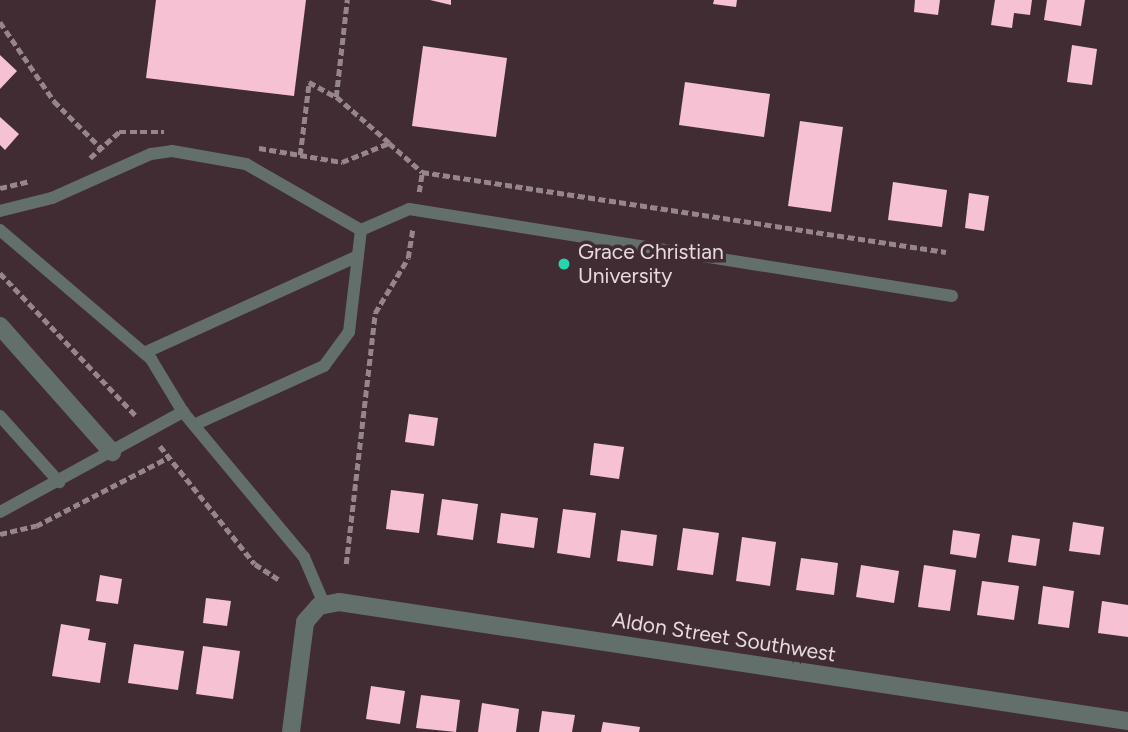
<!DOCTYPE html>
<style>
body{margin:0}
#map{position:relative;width:1128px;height:732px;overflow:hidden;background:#412c33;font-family:Figtree,sans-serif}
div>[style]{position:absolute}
.building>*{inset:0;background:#f6c1d2}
.path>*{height:4.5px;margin-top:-2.25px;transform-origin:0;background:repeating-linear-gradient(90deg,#96858a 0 7px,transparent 0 10.5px)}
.service>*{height:12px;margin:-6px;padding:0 6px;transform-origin:6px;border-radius:6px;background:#636f6b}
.minor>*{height:18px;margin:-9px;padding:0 9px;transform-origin:9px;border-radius:9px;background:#636f6b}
.dots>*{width:19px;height:19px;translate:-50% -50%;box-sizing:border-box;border:4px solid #412c33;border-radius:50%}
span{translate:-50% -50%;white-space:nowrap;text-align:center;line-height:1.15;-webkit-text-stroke:7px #412c33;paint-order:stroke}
.poi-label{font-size:21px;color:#e8dade}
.left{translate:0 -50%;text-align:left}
.street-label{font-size:21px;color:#e8dade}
</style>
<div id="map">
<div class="building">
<div style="clip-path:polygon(156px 0,306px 0,294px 96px,146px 78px)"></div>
<div style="clip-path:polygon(430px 0,451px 0,451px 5px)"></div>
<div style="clip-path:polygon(714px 0,737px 0,736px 7px,713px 4px)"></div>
<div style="clip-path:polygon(915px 0,940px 0,938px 15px,914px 12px)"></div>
<div style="clip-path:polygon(995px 0,1032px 0,1030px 15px,1014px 13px,1012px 28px,991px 25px)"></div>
<div style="clip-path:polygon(1047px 0,1085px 0,1081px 26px,1044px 20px)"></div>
<div style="clip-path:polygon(1072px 45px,1097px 49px,1092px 85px,1067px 82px)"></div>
<div style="clip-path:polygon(423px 46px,507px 58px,496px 137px,412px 126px)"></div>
<div style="clip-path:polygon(0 55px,17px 71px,0 89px)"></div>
<div style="clip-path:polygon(685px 82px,770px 94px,764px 137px,679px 125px)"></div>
<div style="clip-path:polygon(0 117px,19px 134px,5px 150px,0 145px)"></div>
<div style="clip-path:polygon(800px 121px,843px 127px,831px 212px,788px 206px)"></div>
<div style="clip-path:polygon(893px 182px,947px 190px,942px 227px,888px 220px)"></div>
<div style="clip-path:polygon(969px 193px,989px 196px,984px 231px,965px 228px)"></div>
<div style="clip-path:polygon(409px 414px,438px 418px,434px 446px,405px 442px)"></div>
<div style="clip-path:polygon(594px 443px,624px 447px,619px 479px,590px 475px)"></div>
<div style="clip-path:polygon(391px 490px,424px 494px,419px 533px,386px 529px)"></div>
<div style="clip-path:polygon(442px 499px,478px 504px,473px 540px,437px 535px)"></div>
<div style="clip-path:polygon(563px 509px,596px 513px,590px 558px,557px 553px)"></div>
<div style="clip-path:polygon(501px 513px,538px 518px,534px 548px,497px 543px)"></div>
<div style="clip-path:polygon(1073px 522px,1104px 527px,1100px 555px,1069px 551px)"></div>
<div style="clip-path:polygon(683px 528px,719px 533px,713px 575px,677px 570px)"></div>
<div style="clip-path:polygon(621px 530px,657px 535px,653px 566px,617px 561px)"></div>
<div style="clip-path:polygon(953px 530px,980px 534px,976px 558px,950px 554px)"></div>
<div style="clip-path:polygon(1012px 535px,1040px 539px,1036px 566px,1008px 562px)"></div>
<div style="clip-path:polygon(742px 537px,776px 542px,770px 586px,736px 581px)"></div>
<div style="clip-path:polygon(801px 558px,838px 563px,834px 595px,796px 590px)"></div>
<div style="clip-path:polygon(861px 565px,899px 571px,894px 603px,856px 597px)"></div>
<div style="clip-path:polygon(924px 565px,956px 570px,950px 611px,918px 607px)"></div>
<div style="clip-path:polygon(100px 575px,122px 579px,118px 604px,96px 601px)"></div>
<div style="clip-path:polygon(982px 581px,1019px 586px,1014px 620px,977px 615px)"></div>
<div style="clip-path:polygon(1043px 586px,1074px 591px,1069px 628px,1038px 624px)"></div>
<div style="clip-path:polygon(206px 598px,231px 601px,227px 626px,203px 623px)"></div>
<div style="clip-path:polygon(1102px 601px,1128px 605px,1128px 637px,1098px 633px)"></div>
<div style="clip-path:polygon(61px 624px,90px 629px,88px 640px,106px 643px,100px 683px,52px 676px)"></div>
<div style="clip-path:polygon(134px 644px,184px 651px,178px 690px,128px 683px)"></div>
<div style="clip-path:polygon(203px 646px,240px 651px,233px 699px,196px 694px)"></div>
<div style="clip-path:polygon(371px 686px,405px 691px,400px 724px,366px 719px)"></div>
<div style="clip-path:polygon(421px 695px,460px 700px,456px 732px,416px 728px)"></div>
<div style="clip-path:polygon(482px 703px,519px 709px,516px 732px,478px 732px)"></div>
<div style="clip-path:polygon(542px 711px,575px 715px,572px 732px,539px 732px)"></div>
<div style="clip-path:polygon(603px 722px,640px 727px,639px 732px,601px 732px)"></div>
</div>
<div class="path">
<div style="left:0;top:22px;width:96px;rotate:55.6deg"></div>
<div style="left:54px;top:101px;width:66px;rotate:45deg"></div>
<div style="left:389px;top:143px;width:44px;rotate:41.3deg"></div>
<div style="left:422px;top:172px;width:530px;rotate:8.68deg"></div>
<div style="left:259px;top:148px;width:42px;rotate:9.7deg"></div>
<div style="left:300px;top:155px;width:74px;rotate:-83deg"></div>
<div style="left:309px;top:82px;width:31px;rotate:29deg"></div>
<div style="left:336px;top:97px;width:98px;rotate:-83.5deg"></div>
<div style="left:300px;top:155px;width:43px;rotate:9.5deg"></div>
<div style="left:342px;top:162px;width:51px;rotate:-22deg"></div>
<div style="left:389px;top:143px;width:70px;rotate:-139deg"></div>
<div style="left:90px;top:158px;width:39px;rotate:-42deg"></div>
<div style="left:119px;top:132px;width:45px"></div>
<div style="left:0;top:188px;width:31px;rotate:-13deg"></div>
<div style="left:419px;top:192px;width:20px;rotate:-81deg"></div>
<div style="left:0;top:273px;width:199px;rotate:46.4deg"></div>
<div style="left:160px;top:446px;width:151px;rotate:51.2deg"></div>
<div style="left:255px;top:564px;width:30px;rotate:33deg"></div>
<div style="left:0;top:534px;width:37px;rotate:-13deg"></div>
<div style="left:36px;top:526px;width:150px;rotate:-27.4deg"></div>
<div style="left:346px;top:564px;width:253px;rotate:-83.4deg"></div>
<div style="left:375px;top:313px;width:64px;rotate:-59deg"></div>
<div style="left:408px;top:258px;width:30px;rotate:-81deg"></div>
</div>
<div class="service">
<div style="left:0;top:211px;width:54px;rotate:-14deg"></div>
<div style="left:52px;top:198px;width:108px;rotate:-24deg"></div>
<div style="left:151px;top:154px;width:21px;rotate:-8deg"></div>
<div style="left:172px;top:151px;width:75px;rotate:10deg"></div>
<div style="left:246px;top:164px;width:133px;rotate:29.9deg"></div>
<div style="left:361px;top:230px;width:52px;rotate:-23.6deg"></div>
<div style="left:409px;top:209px;width:550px;rotate:9.1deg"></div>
<div style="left:0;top:230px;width:199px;rotate:40.5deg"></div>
<div style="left:151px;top:359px;width:62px;rotate:58.9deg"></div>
<div style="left:183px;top:412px;width:189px;rotate:50.2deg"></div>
<div style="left:304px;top:557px;width:51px;rotate:66.9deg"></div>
<div style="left:144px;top:353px;width:235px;rotate:-24.4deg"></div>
<div style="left:0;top:416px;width:89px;rotate:48.2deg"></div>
<div style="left:196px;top:424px;width:141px;rotate:-24.4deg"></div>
<div style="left:324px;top:366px;width:42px;rotate:-53.7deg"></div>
<div style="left:349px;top:332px;width:103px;rotate:-83.3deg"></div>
<div style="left:0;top:512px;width:209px;rotate:-28.7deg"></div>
</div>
<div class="minor">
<div style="left:0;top:326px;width:169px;rotate:48.4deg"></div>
<div style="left:291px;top:732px;width:111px;rotate:-82.7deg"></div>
<div style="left:305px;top:622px;width:21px;rotate:-49deg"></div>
<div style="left:319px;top:606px;width:20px;rotate:-11deg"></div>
<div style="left:339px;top:602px;width:798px;rotate:8.58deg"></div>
</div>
<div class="dots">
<div style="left:564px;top:264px;background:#25d5ae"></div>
</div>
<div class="poi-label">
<span class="left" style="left:578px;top:264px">Grace Christian<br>University</span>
</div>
<div class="street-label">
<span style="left:724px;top:637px;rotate:9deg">Aldon Street Southwest</span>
</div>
</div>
